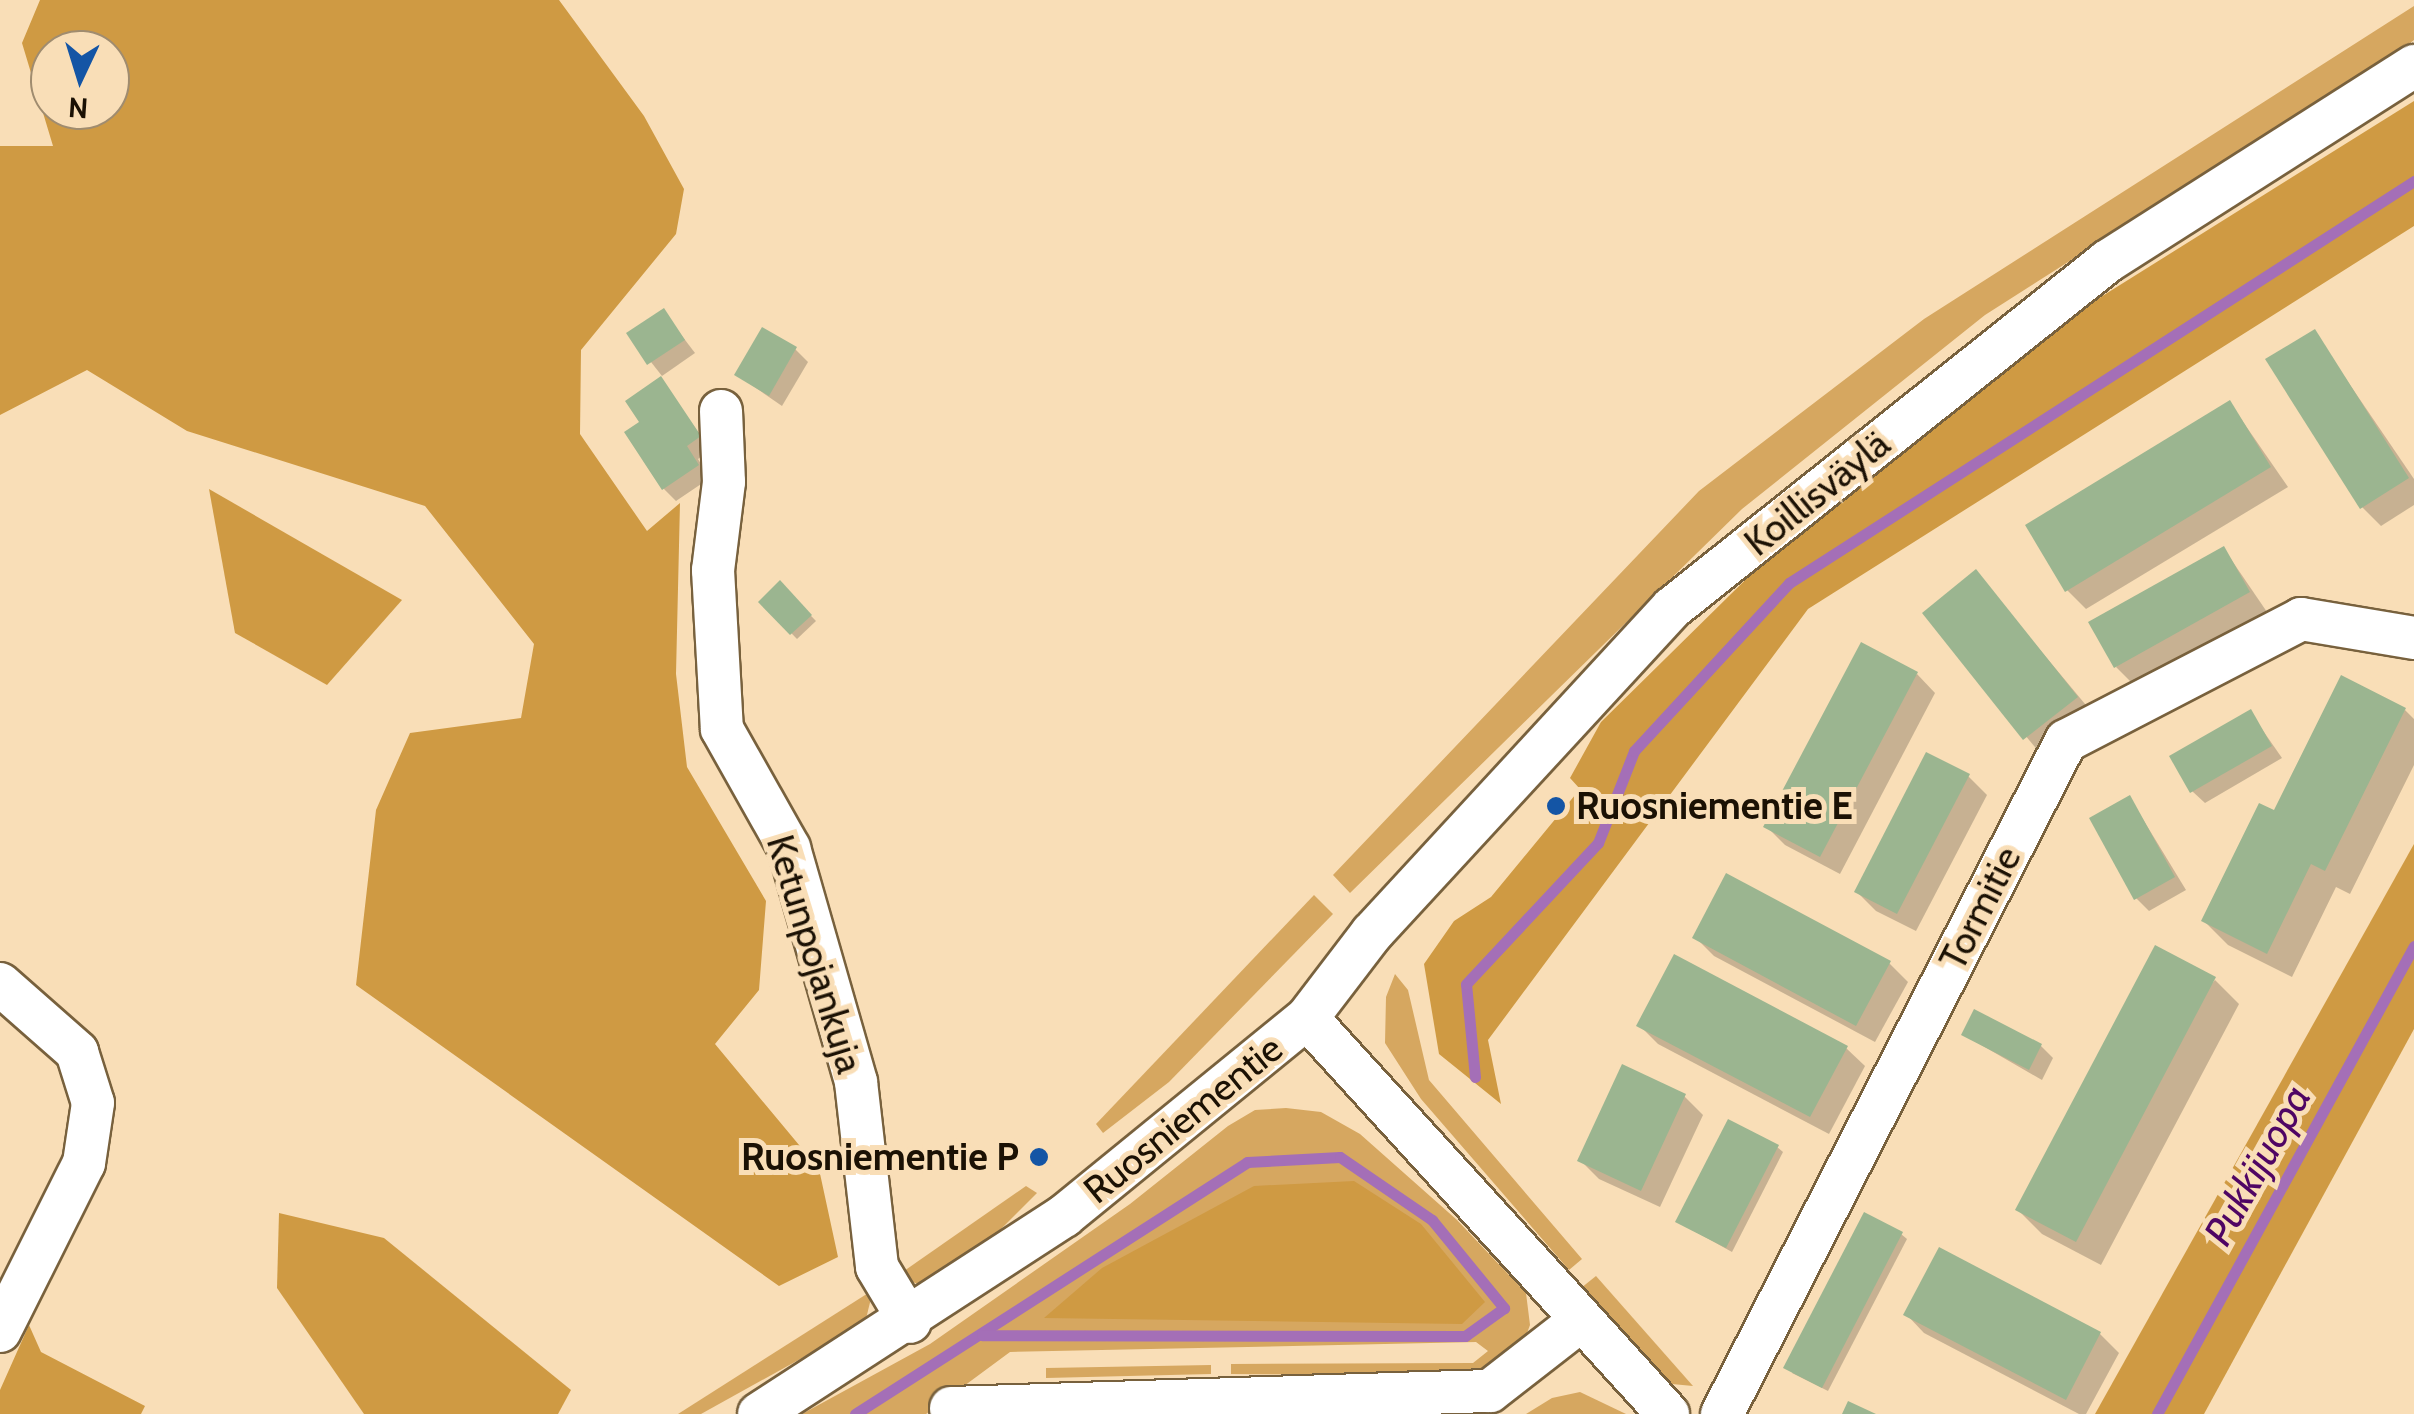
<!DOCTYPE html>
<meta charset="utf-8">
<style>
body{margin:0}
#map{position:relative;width:2414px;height:1414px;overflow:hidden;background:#f9deb7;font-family:Cabin,sans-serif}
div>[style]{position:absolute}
.green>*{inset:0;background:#d6a760}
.forest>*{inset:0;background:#cf9a43}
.shadow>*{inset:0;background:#0003}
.stream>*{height:11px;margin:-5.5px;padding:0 5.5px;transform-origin:5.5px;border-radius:5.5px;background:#a46fb7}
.building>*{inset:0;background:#9bb590}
.roads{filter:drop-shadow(2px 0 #78613d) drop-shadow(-2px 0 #78613d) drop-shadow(0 2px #78613d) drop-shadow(0 -2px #78613d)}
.minor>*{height:42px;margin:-21px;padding:0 21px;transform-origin:21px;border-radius:21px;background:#fff}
.dots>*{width:28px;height:28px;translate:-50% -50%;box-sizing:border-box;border:5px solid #f9deb7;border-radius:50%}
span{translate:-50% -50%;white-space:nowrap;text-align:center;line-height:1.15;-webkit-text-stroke:10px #f9deb7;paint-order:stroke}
.street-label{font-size:38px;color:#1b1104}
.poi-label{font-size:38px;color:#1b1104;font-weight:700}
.left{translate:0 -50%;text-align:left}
.right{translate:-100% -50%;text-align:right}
.water-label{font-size:40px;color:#4f0564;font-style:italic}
.north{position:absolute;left:30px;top:30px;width:100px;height:100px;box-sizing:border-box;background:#f9deb7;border:2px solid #a08c6f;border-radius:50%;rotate:184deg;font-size:28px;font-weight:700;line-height:40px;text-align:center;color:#1b1104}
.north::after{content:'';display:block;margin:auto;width:35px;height:45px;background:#1455a5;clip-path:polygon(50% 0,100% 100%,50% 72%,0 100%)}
</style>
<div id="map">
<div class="green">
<div style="clip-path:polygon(2414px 6px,2414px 40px,2405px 47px,1985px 315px,1742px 509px,1350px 893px,1333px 875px,1699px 491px,1924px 319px)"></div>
<div style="clip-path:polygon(1314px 895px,1333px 914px,1169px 1082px,1103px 1133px,1096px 1124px)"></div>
<div style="clip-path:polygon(1395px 974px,1408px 990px,1429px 1080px,1582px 1259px,1569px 1270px,1421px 1099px,1385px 1043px,1386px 997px)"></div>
<div style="clip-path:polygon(1286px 1108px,1321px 1112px,1360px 1134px,1457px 1220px,1526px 1293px,1530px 1325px,1520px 1352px,1488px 1372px,1448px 1375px,1231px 1374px,1231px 1364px,1473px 1363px,1488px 1351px,1476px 1342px,1010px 1352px,926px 1414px,802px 1414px,930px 1344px,1130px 1204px,1228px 1126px,1255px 1110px)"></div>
<div style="clip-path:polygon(1026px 1186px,1037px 1193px,983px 1247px,925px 1286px,909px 1281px,904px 1271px)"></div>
<div style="clip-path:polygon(1596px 1276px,1693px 1386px,1672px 1384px,1581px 1288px)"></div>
<div style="clip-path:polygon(873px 1290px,865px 1323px,701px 1414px,678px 1414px)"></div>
<div style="clip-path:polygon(1211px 1365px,1211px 1374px,1046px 1378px,1046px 1368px)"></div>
<div style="clip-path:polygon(1580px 1392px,1626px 1414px,1526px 1414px,1552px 1398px)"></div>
</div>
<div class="forest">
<div style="clip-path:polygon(evenodd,40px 0,559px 0,644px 116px,684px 189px,676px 234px,581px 350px,580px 434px,647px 531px,680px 503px,676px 674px,687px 767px,766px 901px,759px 990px,715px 1044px,819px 1169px,838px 1257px,779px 1286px,356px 985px,376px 810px,410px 733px,521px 718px,534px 644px,425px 506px,187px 431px,87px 370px,0 415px,0 146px,53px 146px,22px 43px,40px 0,50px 50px,110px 50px,110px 110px,50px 110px,50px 50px)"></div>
<div style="clip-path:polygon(2414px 101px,2414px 226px,1808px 609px,1488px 1040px,1501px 1104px,1439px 1054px,1424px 964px,1454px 921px,1491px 897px,1580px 789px,1570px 778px,1601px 722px,1791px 535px,2088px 305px)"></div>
<div style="clip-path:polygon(209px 489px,402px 600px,327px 685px,235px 633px)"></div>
<div style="clip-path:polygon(2414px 844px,2414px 1029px,2204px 1414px,2095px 1414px)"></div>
<div style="clip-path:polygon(1354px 1181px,1421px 1224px,1485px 1302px,1462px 1324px,1044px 1318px,1102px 1268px,1254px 1186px)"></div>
<div style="clip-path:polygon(279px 1213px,384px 1238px,571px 1390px,558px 1414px,364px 1414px,277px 1288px)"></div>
<div style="clip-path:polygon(29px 1325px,41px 1352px,145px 1406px,141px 1414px,0 1414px,0 1390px)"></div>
</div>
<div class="shadow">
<div style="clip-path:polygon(663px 311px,695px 353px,662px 376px,629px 334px)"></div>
<div style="clip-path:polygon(2314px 332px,2414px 479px,2414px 505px,2381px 526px,2362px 507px)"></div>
<div style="clip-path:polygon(795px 349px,808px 362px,782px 406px,737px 375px)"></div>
<div style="clip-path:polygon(661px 380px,711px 450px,698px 459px,710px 478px,676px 501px,664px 489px,642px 423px)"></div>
<div style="clip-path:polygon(2230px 403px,2288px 487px,2086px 609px,2067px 590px)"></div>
<div style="clip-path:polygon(2224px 549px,2267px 612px,2134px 685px,2116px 667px)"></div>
<div style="clip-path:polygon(1976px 573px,2095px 716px,2043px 757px,1925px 613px)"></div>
<div style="clip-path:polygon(780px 584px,816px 621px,797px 639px,761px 602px)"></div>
<div style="clip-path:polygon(1917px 674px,1935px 693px,1840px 874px,1785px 845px,1766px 826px)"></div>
<div style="clip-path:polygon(2405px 710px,2414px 719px,2414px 765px,2350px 894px,2336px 887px,2292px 977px,2228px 945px,2204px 921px)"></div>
<div style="clip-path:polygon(2250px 712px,2282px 758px,2205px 803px,2192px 791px)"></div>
<div style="clip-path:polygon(1968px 776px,1987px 795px,1916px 931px,1876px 911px,1857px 892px)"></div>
<div style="clip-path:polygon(2130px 798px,2186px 890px,2149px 911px,2136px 898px)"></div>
<div style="clip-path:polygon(1695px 937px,1889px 963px,1908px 982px,1875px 1042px,1714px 956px)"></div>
<div style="clip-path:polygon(2215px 980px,2239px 1004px,2101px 1265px,2042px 1234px,2018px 1210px)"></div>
<div style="clip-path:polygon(1639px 1025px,1846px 1048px,1865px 1066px,1829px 1134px,1658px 1044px)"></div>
<div style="clip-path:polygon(1964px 1035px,2041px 1046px,2053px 1058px,2042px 1080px)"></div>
<div style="clip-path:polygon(1684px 1096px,1703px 1115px,1660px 1207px,1599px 1179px,1580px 1160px)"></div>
<div style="clip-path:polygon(1777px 1147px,1783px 1152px,1732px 1252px,1678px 1222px)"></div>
<div style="clip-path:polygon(1901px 1234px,1907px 1239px,1828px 1391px,1792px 1373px)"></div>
<div style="clip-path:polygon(1906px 1314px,2100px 1334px,2119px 1353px,2086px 1414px,2079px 1414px,1924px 1333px)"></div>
</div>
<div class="stream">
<div style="left:1475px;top:1077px;width:93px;rotate:-95.5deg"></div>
<div style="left:1466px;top:984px;width:193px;rotate:-46.9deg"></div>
<div style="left:1598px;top:843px;width:99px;rotate:-68.6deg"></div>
<div style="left:1634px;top:751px;width:229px;rotate:-47.3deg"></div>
<div style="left:1789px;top:583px;width:743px;rotate:-32.75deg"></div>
<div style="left:855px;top:1414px;width:466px;rotate:-32.7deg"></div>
<div style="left:1247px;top:1162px;width:93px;rotate:-3.1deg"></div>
<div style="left:1340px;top:1157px;width:112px;rotate:34.4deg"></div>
<div style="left:1432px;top:1220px;width:114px;rotate:50.7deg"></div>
<div style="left:1504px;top:1308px;width:48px;rotate:144.3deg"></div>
<div style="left:1465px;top:1336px;width:483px;rotate:-179.9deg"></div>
<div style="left:2157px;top:1414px;width:534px;rotate:-61.23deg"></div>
</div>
<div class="building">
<div style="clip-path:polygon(664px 308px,685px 340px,647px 365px,626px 333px)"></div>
<div style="clip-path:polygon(762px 327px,797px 347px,769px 396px,734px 375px)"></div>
<div style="clip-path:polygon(2315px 329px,2409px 478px,2360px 509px,2265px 359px)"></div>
<div style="clip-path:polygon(661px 376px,701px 436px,687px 446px,699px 465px,662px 490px,624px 432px,639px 422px,625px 401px)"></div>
<div style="clip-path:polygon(2230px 400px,2271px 467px,2065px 592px,2025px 525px)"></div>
<div style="clip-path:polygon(2224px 546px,2250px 592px,2114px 668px,2088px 622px)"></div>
<div style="clip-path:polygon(1976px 569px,2078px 697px,2023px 740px,1922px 613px)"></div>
<div style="clip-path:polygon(780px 580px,812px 615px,790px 635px,758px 602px)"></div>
<div style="clip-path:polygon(1861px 642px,1918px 672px,1820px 857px,1763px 827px)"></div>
<div style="clip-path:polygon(2341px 675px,2406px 708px,2325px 871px,2311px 864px,2267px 954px,2201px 921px,2259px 803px,2274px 810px)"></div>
<div style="clip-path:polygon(2251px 709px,2272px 746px,2190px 793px,2169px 756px)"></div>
<div style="clip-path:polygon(1926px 752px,1970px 774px,1897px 914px,1854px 892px)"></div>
<div style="clip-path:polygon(2130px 795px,2175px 877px,2134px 900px,2089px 818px)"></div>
<div style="clip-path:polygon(1726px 873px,1891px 961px,1856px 1026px,1692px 938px)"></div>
<div style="clip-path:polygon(2155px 945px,2216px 977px,2076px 1242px,2015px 1210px)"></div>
<div style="clip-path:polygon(1674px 954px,1848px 1046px,1810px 1117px,1636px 1026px)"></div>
<div style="clip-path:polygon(1974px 1009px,2042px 1044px,2029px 1070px,1961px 1035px)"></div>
<div style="clip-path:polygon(1622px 1064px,1686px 1094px,1641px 1191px,1577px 1161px)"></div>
<div style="clip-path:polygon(1728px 1119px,1779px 1145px,1726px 1248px,1675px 1222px)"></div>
<div style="clip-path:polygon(1864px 1212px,1903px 1232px,1822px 1388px,1783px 1368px)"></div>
<div style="clip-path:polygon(1939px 1247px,2101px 1332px,2066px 1400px,1903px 1315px)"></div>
<div style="clip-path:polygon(1848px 1401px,1876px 1414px,1842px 1414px)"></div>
</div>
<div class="roads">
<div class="minor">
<div style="left:721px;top:411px;width:71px;rotate:87.6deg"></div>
<div style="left:724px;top:482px;width:89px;rotate:97.1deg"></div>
<div style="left:713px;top:570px;width:159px;rotate:86.8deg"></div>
<div style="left:722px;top:729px;width:137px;rotate:60.6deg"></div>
<div style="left:789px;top:848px;width:243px;rotate:74deg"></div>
<div style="left:856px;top:1082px;width:186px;rotate:83.5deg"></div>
<div style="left:877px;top:1267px;width:64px;rotate:59deg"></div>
<div style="left:0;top:984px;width:103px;rotate:41.4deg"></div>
<div style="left:77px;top:1052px;width:53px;rotate:72.6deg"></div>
<div style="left:93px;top:1103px;width:61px;rotate:98.5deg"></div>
<div style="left:84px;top:1163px;width:188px;rotate:116.6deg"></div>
<div style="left:1307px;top:1018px;width:536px;rotate:47.65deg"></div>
<div style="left:951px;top:1408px;width:539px;rotate:-1.81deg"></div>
<div style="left:1490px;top:1391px;width:114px;rotate:-37.9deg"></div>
<div style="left:759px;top:1414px;width:364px;rotate:-33deg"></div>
<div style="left:1064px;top:1216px;width:313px;rotate:-39.2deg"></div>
<div style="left:1307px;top:1018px;width:107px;rotate:-52.6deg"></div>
<div style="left:1372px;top:933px;width:442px;rotate:-47.3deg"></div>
<div style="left:1672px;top:608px;width:557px;rotate:-38.52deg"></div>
<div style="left:2108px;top:261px;width:363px;rotate:-32.5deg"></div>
<div style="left:1722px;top:1414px;width:756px;rotate:-62.93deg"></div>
<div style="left:2066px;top:741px;width:265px;rotate:-27.4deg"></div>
<div style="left:2301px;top:619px;width:115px;rotate:9.5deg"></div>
</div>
</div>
<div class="dots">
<div style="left:1556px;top:806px;background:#1455a5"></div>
<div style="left:1039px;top:1157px;background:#1455a5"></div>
</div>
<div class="street-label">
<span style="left:1817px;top:493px;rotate:-39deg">Koillisväylä</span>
<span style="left:1980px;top:908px;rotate:-63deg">Tormitie</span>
<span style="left:815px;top:954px;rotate:73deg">Ketunpojankuja</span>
<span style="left:1183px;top:1119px;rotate:-39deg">Ruosniementie</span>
</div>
<div class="poi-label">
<span class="left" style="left:1576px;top:806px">Ruosniementie E</span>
<span class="right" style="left:1019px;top:1157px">Ruosniementie P</span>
</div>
<div class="water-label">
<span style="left:2257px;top:1165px;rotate:-61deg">Pukkijuopa</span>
</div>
<div class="north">N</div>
</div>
